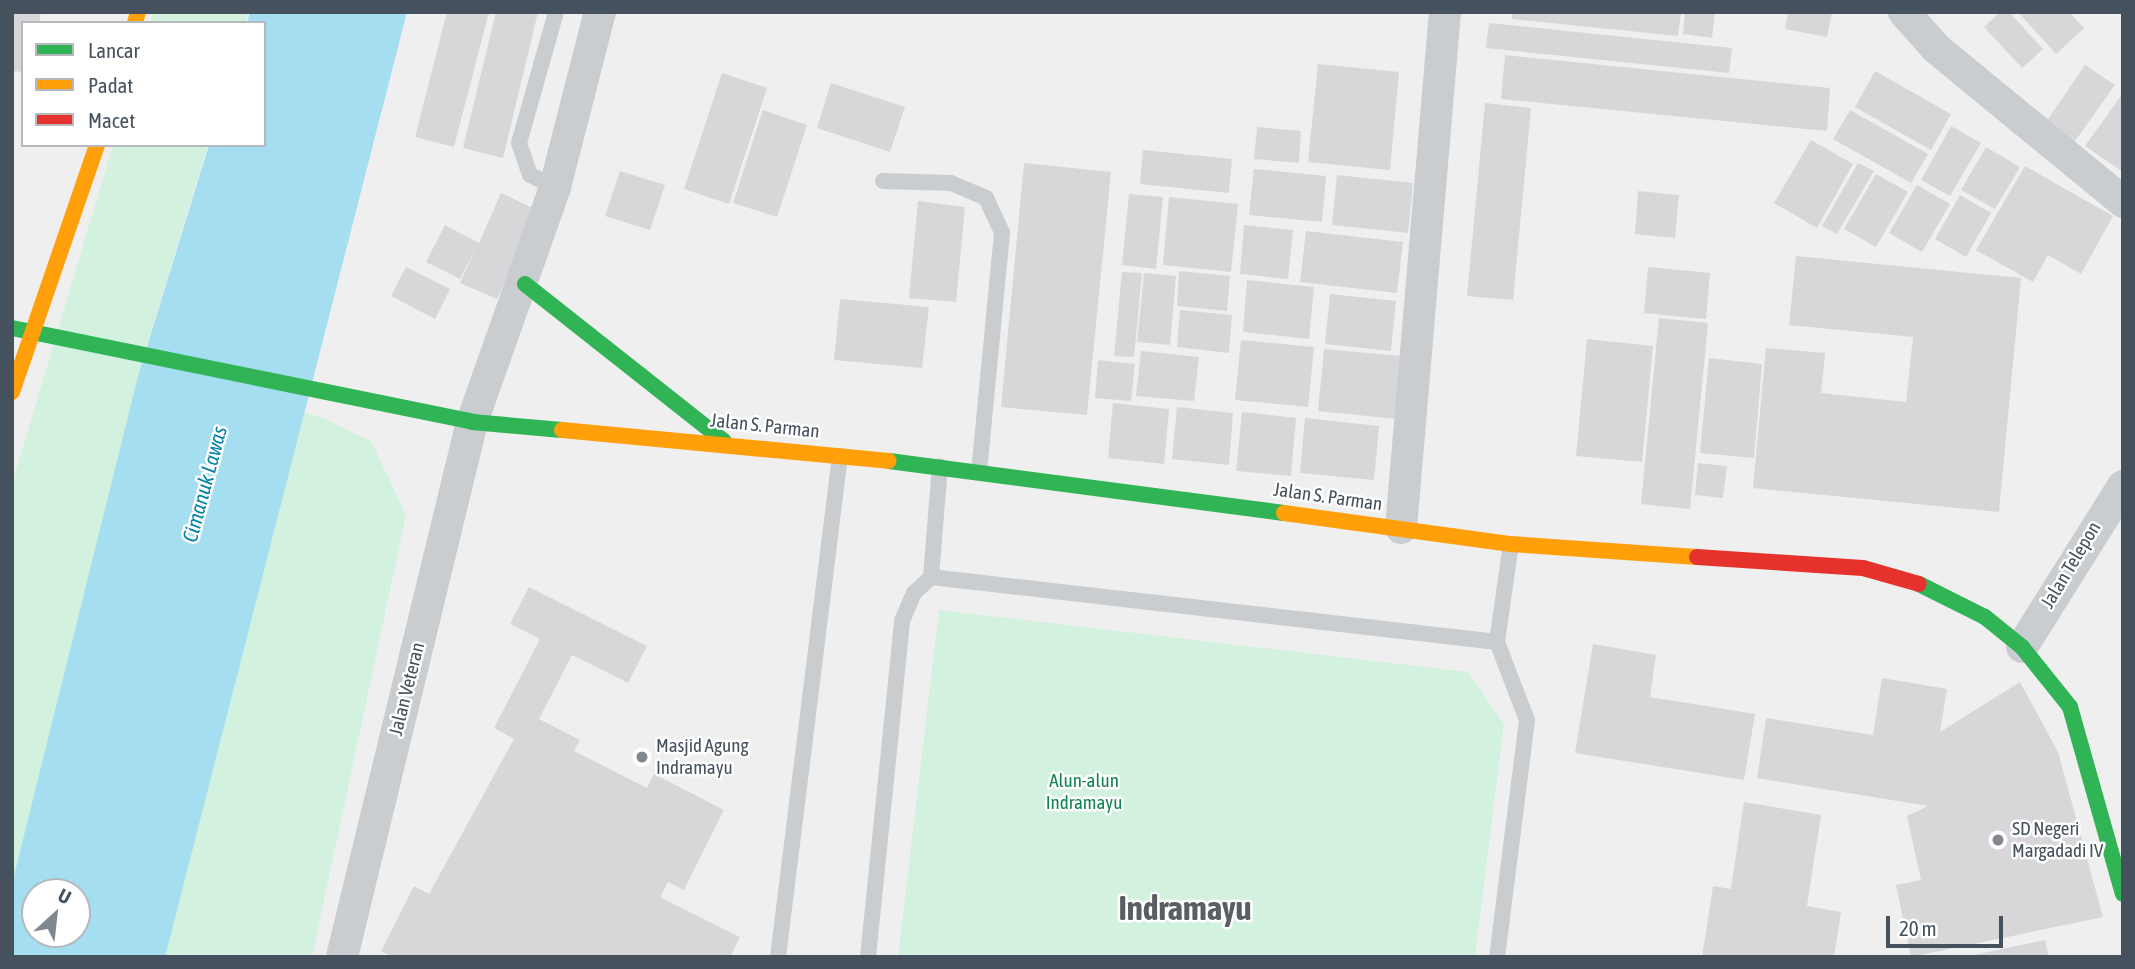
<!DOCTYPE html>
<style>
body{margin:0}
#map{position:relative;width:2135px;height:969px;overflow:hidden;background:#f0efef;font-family:"Asap Condensed",sans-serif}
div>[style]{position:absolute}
.green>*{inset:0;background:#d2f1de}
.water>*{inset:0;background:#a4def0}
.building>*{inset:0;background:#d7d7d9}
.lane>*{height:16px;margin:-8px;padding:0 8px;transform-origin:8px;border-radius:8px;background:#cacdd0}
.street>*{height:32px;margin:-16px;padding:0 16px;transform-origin:16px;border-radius:16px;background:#cacdd0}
.fast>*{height:16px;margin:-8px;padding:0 8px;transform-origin:8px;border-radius:8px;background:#30b455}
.slow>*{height:16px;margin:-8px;padding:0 8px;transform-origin:8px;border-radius:8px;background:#ff9f0a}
.jam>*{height:16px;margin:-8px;padding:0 8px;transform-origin:8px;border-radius:8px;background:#e5322d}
.dots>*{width:19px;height:19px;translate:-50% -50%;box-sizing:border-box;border:4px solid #fff;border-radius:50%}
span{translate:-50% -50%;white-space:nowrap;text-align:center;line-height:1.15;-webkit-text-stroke:5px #fff;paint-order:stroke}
.street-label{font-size:19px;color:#45515d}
.poi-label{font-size:19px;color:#45515d}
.left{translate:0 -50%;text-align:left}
.park-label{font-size:19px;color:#11834e}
.water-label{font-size:21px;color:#0480a9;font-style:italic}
.town-label{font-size:33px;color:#5a5e63;font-weight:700}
.frame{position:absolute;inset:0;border:14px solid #45515d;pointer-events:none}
.legend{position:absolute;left:21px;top:21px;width:245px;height:126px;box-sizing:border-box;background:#fff;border:2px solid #b5b9be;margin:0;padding:9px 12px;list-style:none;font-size:21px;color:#45515d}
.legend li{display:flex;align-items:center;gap:14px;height:35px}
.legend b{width:35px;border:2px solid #b5b9be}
.north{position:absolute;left:21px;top:878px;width:70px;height:70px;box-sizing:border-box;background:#fff;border:2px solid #b5b9be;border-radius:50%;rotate:27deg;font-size:19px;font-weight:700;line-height:28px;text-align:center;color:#45515d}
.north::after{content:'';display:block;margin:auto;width:24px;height:32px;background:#818890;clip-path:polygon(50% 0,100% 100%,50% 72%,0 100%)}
.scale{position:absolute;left:1886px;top:916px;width:117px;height:32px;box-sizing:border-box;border:4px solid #45515d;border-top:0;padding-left:9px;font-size:21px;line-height:24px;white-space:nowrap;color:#45515d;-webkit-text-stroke:5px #fff;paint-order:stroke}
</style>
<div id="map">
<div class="green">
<div style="clip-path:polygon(153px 12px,249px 12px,245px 23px,150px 23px)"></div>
<div style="clip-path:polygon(evenodd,113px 145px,208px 145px,137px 378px,318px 416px,371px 441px,406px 515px,312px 957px,12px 957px,12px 484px,113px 145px,35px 892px,77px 892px,77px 934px,35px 934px,35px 892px)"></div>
<div style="clip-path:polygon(939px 610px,1468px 672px,1504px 724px,1475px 957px,898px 957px)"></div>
</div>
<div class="water">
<div style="clip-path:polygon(evenodd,250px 12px,407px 12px,165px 957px,12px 957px,12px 884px,138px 376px,209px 145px,264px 145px,264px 23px,247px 23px,250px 12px,35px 892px,77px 892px,77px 934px,35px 934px,35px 892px)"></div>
</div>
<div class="building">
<div style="clip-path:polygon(12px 12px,41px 12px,39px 23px,23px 23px,23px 72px,12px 71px)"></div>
<div style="clip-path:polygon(447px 12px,489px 12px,454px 147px,415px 137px)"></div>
<div style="clip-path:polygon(496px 12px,538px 12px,503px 158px,463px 148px)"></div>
<div style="clip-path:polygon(1512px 12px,1681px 12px,1678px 36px,1512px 19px)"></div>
<div style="clip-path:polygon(1685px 12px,1715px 12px,1712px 38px,1683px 34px)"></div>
<div style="clip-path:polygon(1788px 12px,1832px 12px,1827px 37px,1785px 29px)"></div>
<div style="clip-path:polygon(2000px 12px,2009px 12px,2043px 49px,2022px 68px,1984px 27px)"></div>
<div style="clip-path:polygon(2018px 12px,2069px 12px,2084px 28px,2056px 54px)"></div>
<div style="clip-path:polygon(1489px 23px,1732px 48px,1729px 73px,1486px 48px)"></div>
<div style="clip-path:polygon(1505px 55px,1830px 88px,1827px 131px,1501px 99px)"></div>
<div style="clip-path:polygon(1318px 64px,1399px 72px,1390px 170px,1308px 162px)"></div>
<div style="clip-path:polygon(2085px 65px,2115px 85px,2070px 148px,2042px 128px)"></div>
<div style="clip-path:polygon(1875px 71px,1951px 114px,1931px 150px,1855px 107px)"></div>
<div style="clip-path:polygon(722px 73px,767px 88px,729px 204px,684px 189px)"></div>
<div style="clip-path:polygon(831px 83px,905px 107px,890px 152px,817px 128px)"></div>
<div style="clip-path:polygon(2123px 93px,2123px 172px,2085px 146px)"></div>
<div style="clip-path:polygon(1485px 103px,1531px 108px,1513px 300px,1467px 296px)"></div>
<div style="clip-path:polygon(763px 110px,807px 125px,777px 217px,733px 203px)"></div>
<div style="clip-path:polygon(1850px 110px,1928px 154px,1911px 183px,1833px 139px)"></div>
<div style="clip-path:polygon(1951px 126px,1981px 143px,1950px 196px,1921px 180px)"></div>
<div style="clip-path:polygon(1257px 127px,1301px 131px,1299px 163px,1254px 159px)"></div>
<div style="clip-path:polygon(1811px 140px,1853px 164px,1817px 228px,1774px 203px)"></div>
<div style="clip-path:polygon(1986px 147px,2020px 167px,1995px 209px,1961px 190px)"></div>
<div style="clip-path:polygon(1143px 150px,1232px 159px,1229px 193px,1140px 184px)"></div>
<div style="clip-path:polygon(1024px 163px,1111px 172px,1087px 415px,1001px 407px)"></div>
<div style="clip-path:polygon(1858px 163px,1874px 171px,1837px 234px,1822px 226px)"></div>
<div style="clip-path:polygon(2025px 166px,2113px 216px,2081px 274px,2048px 255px,2033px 282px,1976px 250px)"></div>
<div style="clip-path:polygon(1254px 169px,1326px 176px,1322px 222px,1249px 215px)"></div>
<div style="clip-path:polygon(620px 171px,665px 185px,650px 230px,605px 216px)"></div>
<div style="clip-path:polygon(1876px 174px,1908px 192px,1876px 247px,1844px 229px)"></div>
<div style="clip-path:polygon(1337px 175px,1413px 183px,1408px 233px,1332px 225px)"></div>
<div style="clip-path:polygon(1917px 185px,1950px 204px,1922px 252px,1889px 233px)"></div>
<div style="clip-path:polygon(1638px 191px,1679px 195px,1675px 238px,1635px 234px)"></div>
<div style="clip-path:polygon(501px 193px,537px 210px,497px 299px,460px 283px,477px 245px,460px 279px,426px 262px,445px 225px,479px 243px)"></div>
<div style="clip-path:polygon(1129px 194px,1163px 197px,1156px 269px,1122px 265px)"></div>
<div style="clip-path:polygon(1960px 195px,1991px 213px,1966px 257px,1935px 239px)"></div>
<div style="clip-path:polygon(1169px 197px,1238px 204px,1231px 272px,1163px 265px)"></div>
<div style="clip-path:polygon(918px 201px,965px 207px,956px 302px,909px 298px)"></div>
<div style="clip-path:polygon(1244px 225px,1293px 230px,1288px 279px,1240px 274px)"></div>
<div style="clip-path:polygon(1306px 231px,1403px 242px,1397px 293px,1300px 282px)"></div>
<div style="clip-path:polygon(1796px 256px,2021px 278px,1999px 512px,1753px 488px,1766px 348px,1825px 353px,1821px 393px,1906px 402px,1913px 337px,1789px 325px)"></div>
<div style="clip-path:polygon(406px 267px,450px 289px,435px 319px,391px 296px)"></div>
<div style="clip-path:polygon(1648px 267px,1710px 273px,1706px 319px,1644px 313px)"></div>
<div style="clip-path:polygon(1179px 271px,1230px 276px,1227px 311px,1177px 306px)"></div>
<div style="clip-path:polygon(1122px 272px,1142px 273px,1134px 357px,1114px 356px)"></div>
<div style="clip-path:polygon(1144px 273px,1176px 276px,1170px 345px,1137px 342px)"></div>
<div style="clip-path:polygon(1247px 280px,1314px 287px,1309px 339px,1243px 332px)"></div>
<div style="clip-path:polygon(1330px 294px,1396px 301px,1391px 351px,1325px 344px)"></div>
<div style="clip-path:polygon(840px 299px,929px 307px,922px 368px,834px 360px)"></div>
<div style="clip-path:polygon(1180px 310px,1232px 315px,1229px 353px,1177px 347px)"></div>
<div style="clip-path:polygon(1659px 318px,1708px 323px,1690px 509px,1641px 504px)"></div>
<div style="clip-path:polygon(1587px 339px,1653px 346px,1642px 462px,1576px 456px)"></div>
<div style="clip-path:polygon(1241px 340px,1314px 347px,1308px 407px,1235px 400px)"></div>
<div style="clip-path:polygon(1324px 349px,1401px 356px,1396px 419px,1318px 411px)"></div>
<div style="clip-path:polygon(1141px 351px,1199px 357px,1194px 401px,1136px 396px)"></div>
<div style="clip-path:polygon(1709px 358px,1762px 364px,1754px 458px,1700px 453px)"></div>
<div style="clip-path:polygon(1098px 360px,1135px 364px,1131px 401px,1095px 398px)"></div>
<div style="clip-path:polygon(1113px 403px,1169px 409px,1164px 464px,1108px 458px)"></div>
<div style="clip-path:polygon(1177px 407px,1233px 413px,1229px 465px,1172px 459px)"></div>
<div style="clip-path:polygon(1242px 412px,1296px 418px,1291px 476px,1236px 471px)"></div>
<div style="clip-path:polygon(1305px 418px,1379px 426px,1374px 480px,1300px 473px)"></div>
<div style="clip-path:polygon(1698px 463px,1727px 466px,1723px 498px,1695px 495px)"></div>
<div style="clip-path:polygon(529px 587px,647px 646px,628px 683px,572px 655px,539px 719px,580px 740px,574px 751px,647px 788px,654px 774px,724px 810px,684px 890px,668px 882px,660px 897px,740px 937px,730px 957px,393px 957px,381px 951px,414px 886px,429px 894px,514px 739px,494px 728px,540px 639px,510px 624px)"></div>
<div style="clip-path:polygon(1593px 644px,1656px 655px,1650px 697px,1755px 714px,1744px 780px,1575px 753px)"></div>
<div style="clip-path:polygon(1882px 678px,1947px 689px,1940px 732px,2020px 682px,2058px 752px,2103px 917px,1911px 957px,1896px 885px,1921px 880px,1907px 816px,1928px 806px,1757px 778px,1766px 718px,1873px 735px)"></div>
<div style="clip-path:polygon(1744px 802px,1821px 815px,1807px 906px,1841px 912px,1834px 957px,1702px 957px,1713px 886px,1731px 889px)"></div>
<div style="clip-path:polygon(2045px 940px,2049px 957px,1969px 957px,1969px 956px)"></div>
</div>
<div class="lane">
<div style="left:883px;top:181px;width:68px;rotate:1.7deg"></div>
<div style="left:951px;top:183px;width:38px;rotate:23deg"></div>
<div style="left:986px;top:198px;width:38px;rotate:65deg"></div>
<div style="left:1002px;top:233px;width:239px;rotate:95.5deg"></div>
<div style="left:555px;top:187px;width:28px;rotate:-154deg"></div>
<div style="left:530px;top:175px;width:34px;rotate:-109deg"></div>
<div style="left:519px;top:143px;width:136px;rotate:-74.2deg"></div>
<div style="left:931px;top:577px;width:570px;rotate:6.55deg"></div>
<div style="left:1497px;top:642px;width:84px;rotate:69deg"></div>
<div style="left:1527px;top:720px;width:239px;rotate:97.2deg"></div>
<div style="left:1497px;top:642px;width:99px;rotate:-81.9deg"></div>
<div style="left:778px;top:957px;width:505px;rotate:-82.95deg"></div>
<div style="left:868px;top:957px;width:338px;rotate:-84.2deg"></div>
<div style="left:902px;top:621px;width:30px;rotate:-67deg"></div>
<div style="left:914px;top:593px;width:23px;rotate:-43deg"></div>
<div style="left:931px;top:577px;width:111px;rotate:-85.4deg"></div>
</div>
<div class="street">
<div style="left:1904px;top:12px;width:50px;rotate:48.3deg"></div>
<div style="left:1937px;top:49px;width:241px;rotate:39.4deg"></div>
<div style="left:1401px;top:528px;width:518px;rotate:-85.13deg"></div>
<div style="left:2022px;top:647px;width:190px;rotate:-57.9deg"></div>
<div style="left:342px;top:957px;width:551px;rotate:-76.34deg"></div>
<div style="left:472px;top:422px;width:249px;rotate:-70.5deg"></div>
<div style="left:555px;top:187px;width:181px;rotate:-75.6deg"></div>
</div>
<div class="fast">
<div style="left:525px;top:284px;width:253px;rotate:38.3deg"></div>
<div style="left:12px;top:328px;width:470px;rotate:11.5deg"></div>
<div style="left:472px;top:422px;width:90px;rotate:5.1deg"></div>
<div style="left:889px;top:461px;width:398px;rotate:7.5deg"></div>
<div style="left:1919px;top:584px;width:74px;rotate:26.6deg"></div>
<div style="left:1985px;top:617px;width:48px;rotate:39deg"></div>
<div style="left:2022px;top:647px;width:77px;rotate:51.3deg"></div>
<div style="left:2070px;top:707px;width:194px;rotate:74.2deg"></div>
</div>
<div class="slow">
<div style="left:135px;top:23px;width:11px;rotate:-75deg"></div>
<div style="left:12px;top:392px;width:261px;rotate:-71deg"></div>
<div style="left:562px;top:430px;width:328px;rotate:5.4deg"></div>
<div style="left:1284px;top:513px;width:229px;rotate:7.8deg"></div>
<div style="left:1511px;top:544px;width:186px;rotate:4deg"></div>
</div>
<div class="jam">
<div style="left:1697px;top:557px;width:166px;rotate:3.8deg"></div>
<div style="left:1863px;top:568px;width:58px;rotate:15.9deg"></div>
</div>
<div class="dots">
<div style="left:642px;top:757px;background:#818890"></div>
<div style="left:1998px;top:840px;background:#818890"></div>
</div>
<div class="street-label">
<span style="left:765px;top:426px;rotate:6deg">Jalan S. Parman</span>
<span style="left:1328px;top:497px;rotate:8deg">Jalan S. Parman</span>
<span style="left:2071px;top:565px;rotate:-59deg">Jalan Telepon</span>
<span style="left:407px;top:689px;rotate:-76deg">Jalan Veteran</span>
</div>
<div class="poi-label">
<span class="left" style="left:656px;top:757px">Masjid Agung<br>Indramayu</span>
<span class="left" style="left:2012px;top:840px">SD Negeri<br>Margadadi IV</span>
</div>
<div class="park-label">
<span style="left:1084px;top:792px">Alun-alun<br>Indramayu</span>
</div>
<div class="water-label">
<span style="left:204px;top:484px;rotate:-75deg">Cimanuk Lawas</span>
</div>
<div class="town-label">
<span style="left:1185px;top:909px">Indramayu</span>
</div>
<div class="frame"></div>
<ul class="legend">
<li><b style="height:9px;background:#30b455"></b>Lancar</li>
<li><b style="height:9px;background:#ff9f0a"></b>Padat</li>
<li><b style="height:9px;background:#e5322d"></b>Macet</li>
</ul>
<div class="north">U</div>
<div class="scale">20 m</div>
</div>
